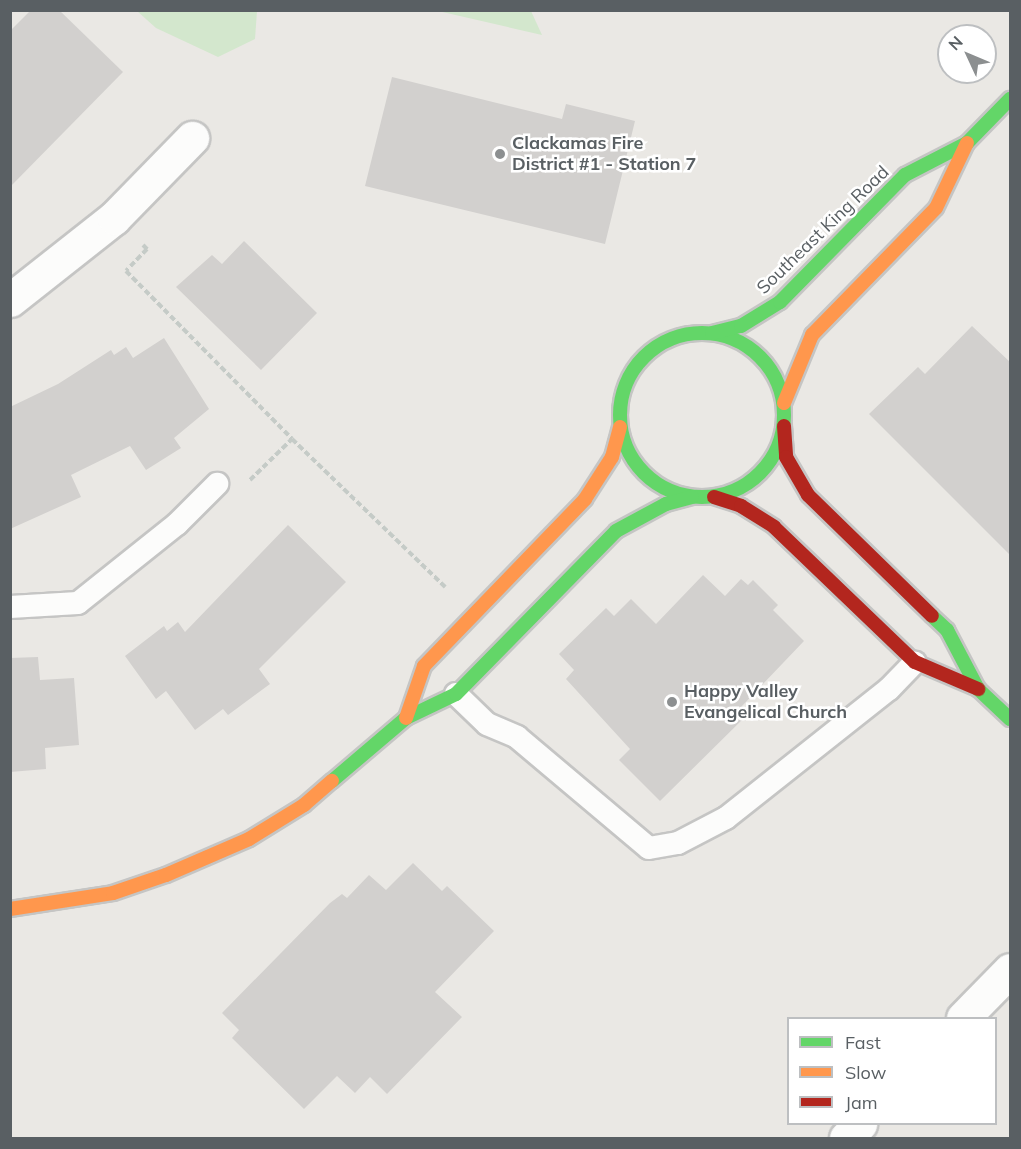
<!DOCTYPE html>
<style>
body{margin:0}
#map{position:relative;width:1021px;height:1149px;overflow:hidden;background:#eae8e4;font-family:Mulish,sans-serif}
div>[style]{position:absolute}
.green>*{inset:0;background:#d3e7cd}
.building>*{inset:0;background:#d2d0ce}
.path>*{height:4px;margin-top:-2px;transform-origin:0;background:repeating-linear-gradient(90deg,#c5cbc7 0 6px,transparent 0 9px)}
.roads{filter:drop-shadow(2px 0 #c5c5c4) drop-shadow(-2px 0 #c5c5c4) drop-shadow(0 2px #c5c5c4) drop-shadow(0 -2px #c5c5c4)}
.lane>*{height:22px;margin:-11px;padding:0 11px;transform-origin:11px;border-radius:11px;background:#fcfcfb}
.street>*{height:33px;margin:-16.5px;padding:0 16.5px;transform-origin:16.5px;border-radius:16.5px;background:#fcfcfb}
.fast>*{height:14px;margin:-7px;padding:0 7px;transform-origin:7px;border-radius:7px;background:#63d668}
.fast>.ring{margin:-7px;padding:0;box-sizing:content-box;background:none;border:14px solid #63d668;border-radius:50%}
.slow>*{height:14px;margin:-7px;padding:0 7px;transform-origin:7px;border-radius:7px;background:#ff974d}
.jam>*{height:14px;margin:-7px;padding:0 7px;transform-origin:7px;border-radius:7px;background:#b3261e}
.dots>*{width:16px;height:16px;translate:-50% -50%;box-sizing:border-box;border:3px solid #fff;border-radius:50%}
span{translate:-50% -50%;white-space:nowrap;text-align:center;line-height:1.15;-webkit-text-stroke:5px #fff;paint-order:stroke}
.poi-label{font-size:18px;color:#595f63;font-weight:700}
.left{translate:0 -50%;text-align:left}
.street-label{font-size:18px;color:#595f63}
.frame{position:absolute;inset:0;border:12px solid #595f63;pointer-events:none}
.legend{position:absolute;left:787px;top:1017px;width:210px;height:108px;box-sizing:border-box;background:#fff;border:2px solid #bdbfc1;margin:0;padding:8px 10px;list-style:none;font-size:18px;color:#595f63}
.legend li{display:flex;align-items:center;gap:12px;height:30px}
.legend b{width:30px;border:2px solid #bdbfc1}
.north{position:absolute;left:937px;top:24px;width:60px;height:60px;box-sizing:border-box;background:#fff;border:2px solid #bdbfc1;border-radius:50%;rotate:314deg;font-size:16px;font-weight:700;line-height:24px;text-align:center;color:#595f63}
.north::after{content:'';display:block;margin:auto;width:21px;height:27px;background:#8c8f90;clip-path:polygon(50% 0,100% 100%,50% 72%,0 100%)}
</style>
<div id="map">
<div class="green">
<div style="clip-path:polygon(137px 11px,257px 11px,255px 39px,218px 57px,156px 28px)"></div>
<div style="clip-path:polygon(438px 11px,531px 11px,542px 35px)"></div>
</div>
<div class="building">
<div style="clip-path:polygon(31px 10px,59px 10px,123px 72px,10px 187px,10px 31px)"></div>
<div style="clip-path:polygon(392px 77px,562px 119px,566px 104px,635px 121px,605px 244px,365px 186px)"></div>
<div style="clip-path:polygon(244px 241px,317px 313px,261px 370px,176px 287px,212px 255px,222px 264px)"></div>
<div style="clip-path:polygon(972px 326px,1011px 363px,1011px 556px,869px 414px,918px 367px,925px 374px)"></div>
<div style="clip-path:polygon(164px 338px,209px 409px,174px 438px,181px 448px,146px 470px,130px 446px,71px 475px,81px 497px,10px 529px,10px 407px,58px 384px,111px 350px,114px 355px,126px 347px,133px 358px)"></div>
<div style="clip-path:polygon(288px 525px,346px 582px,259px 669px,270px 684px,228px 715px,223px 709px,195px 730px,166px 691px,156px 699px,125px 656px,164px 626px,167px 631px,178px 622px,185px 632px)"></div>
<div style="clip-path:polygon(703px 575px,725px 596px,741px 579px,748px 585px,753px 580px,778px 605px,773px 610px,804px 641px,742px 706px,749px 713px,660px 801px,619px 760px,630px 749px,566px 679px,574px 670px,559px 654px,606px 608px,614px 616px,631px 599px,656px 624px)"></div>
<div style="clip-path:polygon(38px 657px,40px 680px,74px 678px,79px 745px,45px 748px,46px 769px,10px 772px,10px 658px)"></div>
<div style="clip-path:polygon(413px 863px,442px 891px,447px 886px,494px 931px,435px 992px,462px 1017px,387px 1094px,370px 1077px,355px 1093px,337px 1076px,304px 1109px,232px 1038px,239px 1030px,222px 1013px,330px 903px,342px 894px,347px 898px,369px 875px,386px 890px)"></div>
</div>
<div class="path">
<div style="left:143px;top:245px;width:6px;rotate:45deg"></div>
<div style="left:147px;top:249px;width:30px;rotate:134deg"></div>
<div style="left:126px;top:271px;width:236px;rotate:45.3deg"></div>
<div style="left:250px;top:480px;width:59px;rotate:-44.3deg"></div>
<div style="left:292px;top:439px;width:213px;rotate:44deg"></div>
</div>
<div class="roads">
<div class="lane">
<div style="left:10px;top:607px;width:68px;rotate:-3.4deg"></div>
<div style="left:78px;top:603px;width:127px;rotate:-38.6deg"></div>
<div style="left:177px;top:524px;width:57px;rotate:-45deg"></div>
<div style="left:456px;top:694px;width:43px;rotate:44.1deg"></div>
<div style="left:487px;top:724px;width:33px;rotate:23deg"></div>
<div style="left:517px;top:737px;width:172px;rotate:40.1deg"></div>
<div style="left:649px;top:848px;width:29px;rotate:-10deg"></div>
<div style="left:678px;top:843px;width:54px;rotate:-27.5deg"></div>
<div style="left:726px;top:818px;width:208px;rotate:-38.4deg"></div>
<div style="left:889px;top:689px;width:37px;rotate:-46deg"></div>
</div>
<div class="street">
<div style="left:10px;top:300px;width:132px;rotate:-38.3deg"></div>
<div style="left:114px;top:218px;width:112px;rotate:-45.7deg"></div>
<div style="left:963px;top:1018px;width:67px;rotate:-45.6deg"></div>
<div style="left:846px;top:1138px;width:20px;rotate:-45deg"></div>
</div>
<div class="fast">
<div class="ring" style="left:620px;top:333px;width:150px;height:150px"></div>
<div style="left:712px;top:333px;width:30px;rotate:-14deg"></div>
<div style="left:741px;top:326px;width:46px;rotate:-31.6deg"></div>
<div style="left:780px;top:302px;width:178px;rotate:-45.5deg"></div>
<div style="left:905px;top:175px;width:70px;rotate:-27.3deg"></div>
<div style="left:967px;top:143px;width:62px;rotate:-45.7deg"></div>
<div style="left:932px;top:616px;width:21px;rotate:43deg"></div>
<div style="left:947px;top:630px;width:67px;rotate:62.3deg"></div>
<div style="left:978px;top:689px;width:44px;rotate:43.2deg"></div>
<div style="left:332px;top:781px;width:97px;rotate:-40.4deg"></div>
<div style="left:406px;top:718px;width:55px;rotate:-25.6deg"></div>
<div style="left:456px;top:694px;width:228px;rotate:-45.5deg"></div>
<div style="left:616px;top:531px;width:57px;rotate:-28.4deg"></div>
<div style="left:666px;top:504px;width:27px;rotate:-15deg"></div>
</div>
<div class="slow">
<div style="left:784px;top:403px;width:74px;rotate:-67.6deg"></div>
<div style="left:812px;top:335px;width:177px;rotate:-45.7deg"></div>
<div style="left:936px;top:208px;width:72px;rotate:-64.5deg"></div>
<div style="left:406px;top:718px;width:55px;rotate:-70.9deg"></div>
<div style="left:424px;top:666px;width:232px;rotate:-46deg"></div>
<div style="left:585px;top:499px;width:50px;rotate:-57.3deg"></div>
<div style="left:612px;top:457px;width:31px;rotate:-75deg"></div>
<div style="left:10px;top:909px;width:104px;rotate:-8.8deg"></div>
<div style="left:113px;top:893px;width:56px;rotate:-18.8deg"></div>
<div style="left:166px;top:875px;width:90px;rotate:-23.4deg"></div>
<div style="left:249px;top:839px;width:65px;rotate:-31.7deg"></div>
<div style="left:304px;top:805px;width:37px;rotate:-41deg"></div>
</div>
<div class="jam">
<div style="left:784px;top:426px;width:31px;rotate:86deg"></div>
<div style="left:786px;top:457px;width:44px;rotate:59.9deg"></div>
<div style="left:808px;top:495px;width:173px;rotate:44.3deg"></div>
<div style="left:714px;top:497px;width:28px;rotate:18deg"></div>
<div style="left:741px;top:506px;width:39px;rotate:32deg"></div>
<div style="left:774px;top:527px;width:195px;rotate:43.8deg"></div>
<div style="left:915px;top:662px;width:69px;rotate:23.2deg"></div>
</div>
</div>
<div class="dots">
<div style="left:500px;top:154px;background:#8c8f90"></div>
<div style="left:672px;top:702px;background:#8c8f90"></div>
</div>
<div class="poi-label">
<span class="left" style="left:512px;top:154px">Clackamas Fire<br>District #1 - Station 7</span>
<span class="left" style="left:684px;top:702px">Happy Valley<br>Evangelical Church</span>
</div>
<div class="street-label">
<span style="left:823px;top:230px;rotate:-44deg">Southeast King Road</span>
</div>
<div class="frame"></div>
<ul class="legend">
<li><b style="height:8px;background:#63d668"></b>Fast</li>
<li><b style="height:8px;background:#ff974d"></b>Slow</li>
<li><b style="height:8px;background:#b3261e"></b>Jam</li>
</ul>
<div class="north">N</div>
</div>
